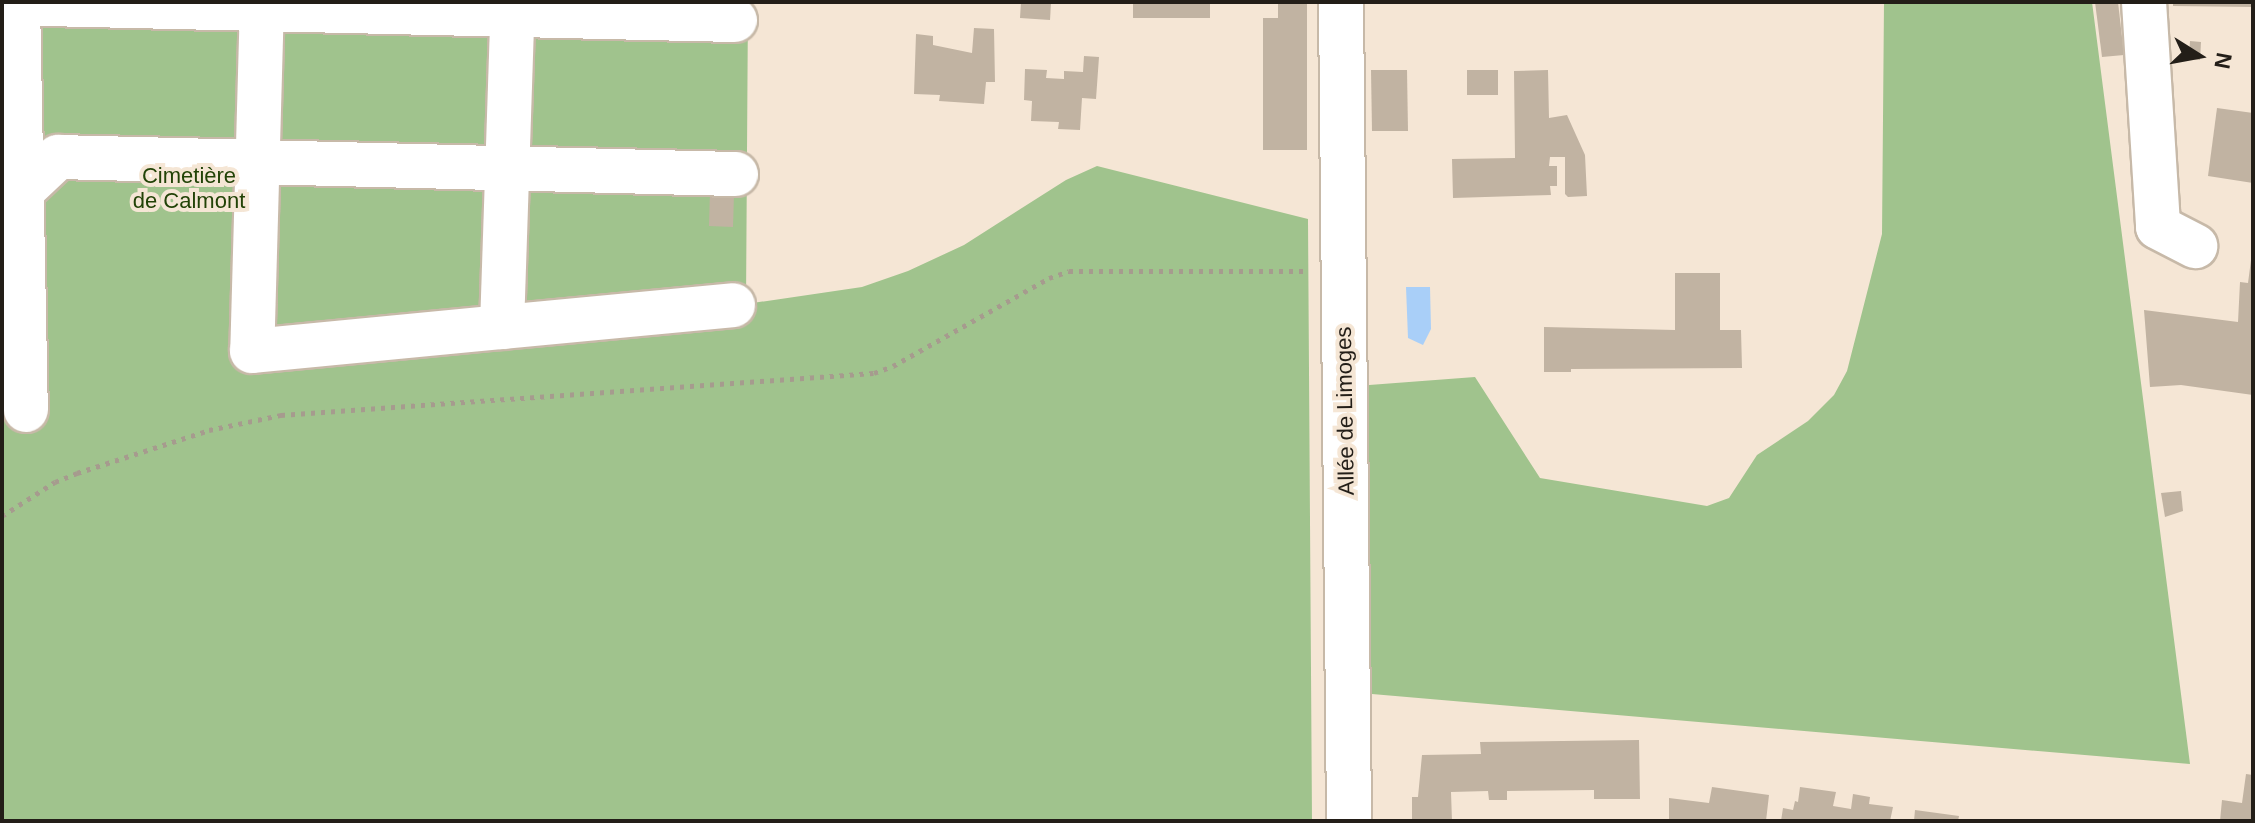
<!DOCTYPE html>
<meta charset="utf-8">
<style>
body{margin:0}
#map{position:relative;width:2255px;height:823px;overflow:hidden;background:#f5e6d5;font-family:Helvetica,sans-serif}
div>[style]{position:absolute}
.green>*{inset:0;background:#a0c38d}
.water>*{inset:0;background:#a9cff8}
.building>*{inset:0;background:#c1b3a2}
.path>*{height:5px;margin-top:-2.5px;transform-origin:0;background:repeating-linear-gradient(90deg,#a69b8e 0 4px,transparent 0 10px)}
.roads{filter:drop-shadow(2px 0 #c7b9a8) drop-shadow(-2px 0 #c7b9a8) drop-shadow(0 2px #c7b9a8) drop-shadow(0 -2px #c7b9a8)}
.minor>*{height:44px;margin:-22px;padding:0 22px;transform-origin:22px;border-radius:22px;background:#fff}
span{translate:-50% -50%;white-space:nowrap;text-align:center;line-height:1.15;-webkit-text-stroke:8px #f5e6d5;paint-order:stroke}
.park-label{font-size:22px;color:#224307}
.street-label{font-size:22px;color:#231e18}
.frame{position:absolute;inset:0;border:4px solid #231e18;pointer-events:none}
.north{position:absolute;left:2159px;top:16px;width:80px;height:80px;-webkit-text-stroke:6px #f5e6d5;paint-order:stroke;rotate:101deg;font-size:22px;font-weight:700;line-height:32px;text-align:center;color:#231e18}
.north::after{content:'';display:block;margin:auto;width:28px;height:36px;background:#231e18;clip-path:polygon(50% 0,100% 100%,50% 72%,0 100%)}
</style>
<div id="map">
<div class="green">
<div style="clip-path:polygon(2px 2px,748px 2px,746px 304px,862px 287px,908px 271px,964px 245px,1066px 180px,1097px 166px,1308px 219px,1312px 821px,2px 821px)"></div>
<div style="clip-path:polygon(1884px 2px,2092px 2px,2190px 764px,1372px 694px,1356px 386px,1475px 377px,1540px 478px,1707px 506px,1729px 498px,1757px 455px,1808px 421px,1834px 395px,1847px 371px,1882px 234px)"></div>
</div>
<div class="water">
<div style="clip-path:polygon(1406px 287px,1430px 287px,1431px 329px,1423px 345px,1408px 338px)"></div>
</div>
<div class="building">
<div style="clip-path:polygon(1021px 2px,1051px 3px,1050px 20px,1020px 18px)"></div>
<div style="clip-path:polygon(1133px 2px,1210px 2px,1210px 18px,1133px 18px)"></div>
<div style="clip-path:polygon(1278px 2px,1307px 2px,1307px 150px,1263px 150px,1263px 18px,1278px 18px)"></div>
<div style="clip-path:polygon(2095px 2px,2118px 2px,2124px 55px,2102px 57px)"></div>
<div style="clip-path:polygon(2173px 2px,2253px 2px,2253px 7px,2173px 6px)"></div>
<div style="clip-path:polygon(974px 28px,994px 29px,995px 82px,986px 82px,984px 104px,939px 101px,940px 95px,914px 94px,916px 34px,933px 36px,933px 45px,972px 53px)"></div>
<div style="clip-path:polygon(2190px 41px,2201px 42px,2200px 60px,2189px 59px)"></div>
<div style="clip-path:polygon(1084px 56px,1099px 57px,1096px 99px,1082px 98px,1080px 130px,1058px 129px,1059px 122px,1031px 121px,1032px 101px,1024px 100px,1025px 69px,1047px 70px,1046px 78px,1064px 79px,1064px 71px,1083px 72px)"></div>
<div style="clip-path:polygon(1371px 70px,1407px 70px,1408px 131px,1372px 131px)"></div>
<div style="clip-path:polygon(1467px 70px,1498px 70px,1498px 95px,1467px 95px)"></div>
<div style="clip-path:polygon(1548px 70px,1549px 118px,1567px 115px,1585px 155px,1587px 196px,1568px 197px,1565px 194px,1565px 157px,1550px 157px,1549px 166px,1557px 166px,1557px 186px,1550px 186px,1551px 195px,1453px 198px,1452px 159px,1515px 158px,1514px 71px)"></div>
<div style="clip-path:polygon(2217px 108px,2253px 113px,2253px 183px,2208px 176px)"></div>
<div style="clip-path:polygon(710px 192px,734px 193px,733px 227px,709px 226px)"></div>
<div style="clip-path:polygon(2251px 260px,2253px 395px,2181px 385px,2150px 387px,2144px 310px,2238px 322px,2240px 282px,2248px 283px)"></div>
<div style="clip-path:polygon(1675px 273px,1720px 273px,1720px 330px,1741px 330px,1742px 368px,1571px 369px,1571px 372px,1544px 372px,1544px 327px,1675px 330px)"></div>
<div style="clip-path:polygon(2181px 491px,2183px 511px,2165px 517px,2161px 493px)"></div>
<div style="clip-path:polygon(1639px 740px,1640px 799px,1594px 799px,1594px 790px,1507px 791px,1507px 800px,1489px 800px,1488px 791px,1451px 792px,1452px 821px,1412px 821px,1412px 797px,1418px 797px,1422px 755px,1481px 754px,1480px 742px)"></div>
<div style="clip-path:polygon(2246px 774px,2253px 775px,2253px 821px,2220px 821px,2222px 800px,2242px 803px)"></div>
<div style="clip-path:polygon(1712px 787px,1769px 795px,1766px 821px,1669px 821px,1669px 798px,1709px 803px)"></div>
<div style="clip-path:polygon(1800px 787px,1836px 792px,1833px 806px,1851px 809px,1853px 794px,1870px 797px,1869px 804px,1893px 807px,1890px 821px,1781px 821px,1783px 808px,1793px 810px,1795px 801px,1798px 802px)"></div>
<div style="clip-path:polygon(1915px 810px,1959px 816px,1958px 821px,1914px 821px)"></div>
</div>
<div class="path">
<div style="left:2px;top:516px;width:63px;rotate:-32.7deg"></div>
<div style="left:55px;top:482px;width:24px;rotate:-22deg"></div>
<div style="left:77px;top:473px;width:139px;rotate:-18deg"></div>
<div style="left:209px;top:430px;width:74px;rotate:-11.8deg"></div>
<div style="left:281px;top:415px;width:594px;rotate:-4.05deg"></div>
<div style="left:874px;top:373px;width:20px;rotate:-20deg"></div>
<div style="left:893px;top:366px;width:179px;rotate:-29.4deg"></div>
<div style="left:1049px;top:278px;width:21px;rotate:-19deg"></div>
<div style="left:1069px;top:271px;width:236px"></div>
</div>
<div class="roads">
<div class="minor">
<div style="left:18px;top:2px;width:408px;rotate:88.9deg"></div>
<div style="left:262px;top:2px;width:349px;rotate:91.6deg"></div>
<div style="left:252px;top:351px;width:251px;rotate:-5.5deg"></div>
<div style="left:502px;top:327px;width:325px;rotate:-88.1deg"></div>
<div style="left:1341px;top:2px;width:819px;rotate:89.44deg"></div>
<div style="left:2144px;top:2px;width:225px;rotate:86.4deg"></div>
<div style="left:2158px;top:227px;width:42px;rotate:27.2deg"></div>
<div style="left:2px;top:3px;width:733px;rotate:1.33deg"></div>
<div style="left:24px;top:189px;width:47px;rotate:-43.3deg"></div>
<div style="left:58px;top:157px;width:678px;rotate:1.44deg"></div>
<div style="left:502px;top:327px;width:232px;rotate:-5.4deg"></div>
</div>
</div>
<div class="park-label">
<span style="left:189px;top:188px">Cimetière<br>de Calmont</span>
</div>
<div class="street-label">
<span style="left:1345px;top:411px;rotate:-91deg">Allée de Limoges</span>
</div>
<div class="frame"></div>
<div class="north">N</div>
</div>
